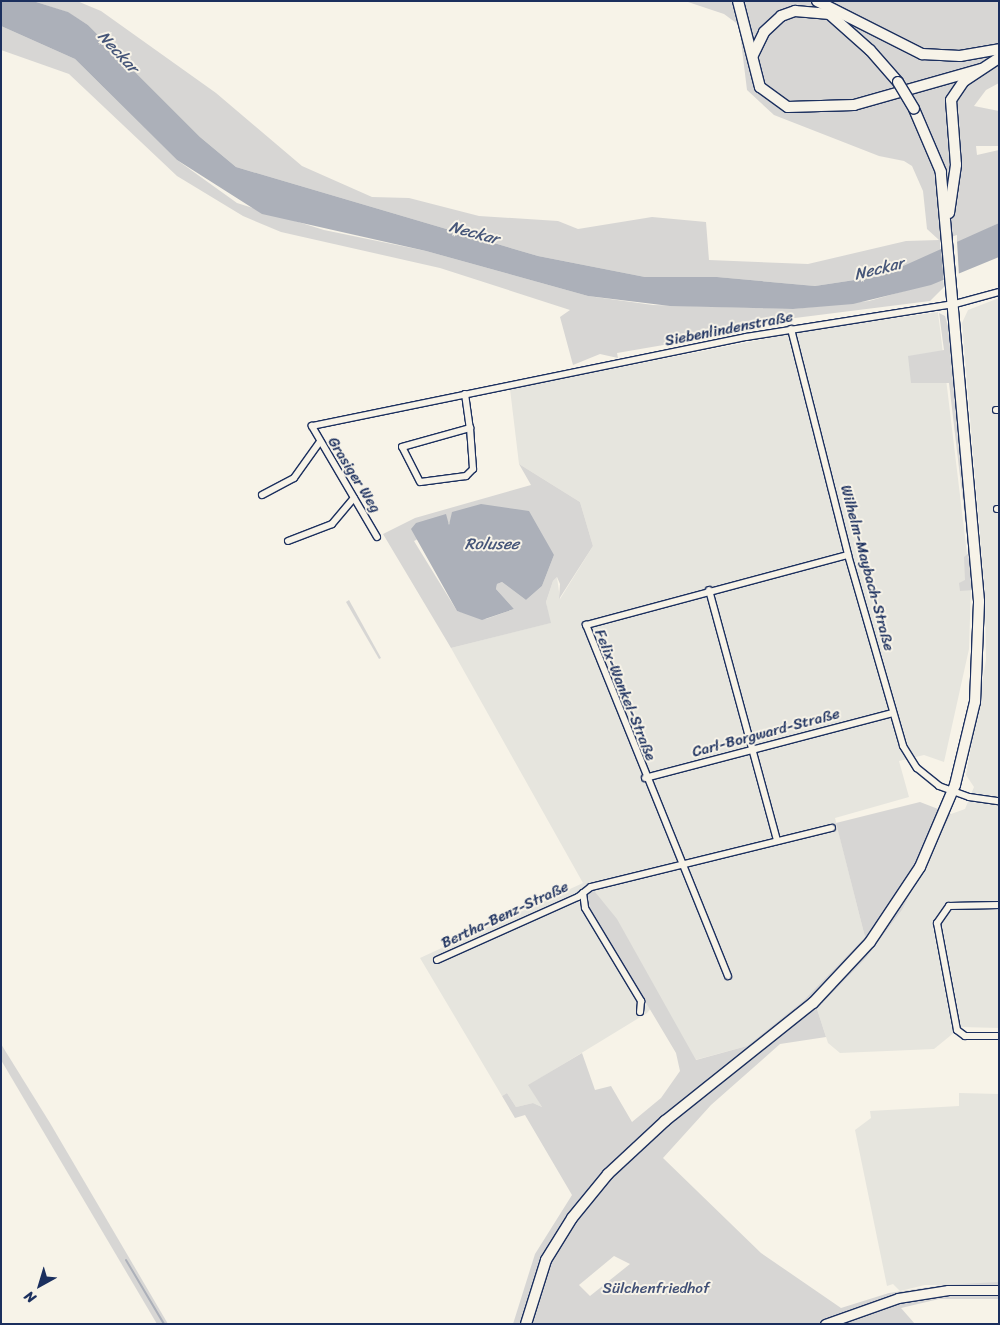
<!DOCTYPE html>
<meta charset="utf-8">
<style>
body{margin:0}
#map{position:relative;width:1000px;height:1325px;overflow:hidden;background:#f7f3e8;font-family:Sriracha,sans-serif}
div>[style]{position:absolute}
.built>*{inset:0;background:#e6e5de}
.green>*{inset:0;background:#d7d6d4}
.water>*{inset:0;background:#acb0b9}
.pier>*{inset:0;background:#f7f3e8}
.stream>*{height:2px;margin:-1px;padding:0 1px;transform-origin:1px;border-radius:1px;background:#acb0b9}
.roads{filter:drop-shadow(1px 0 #1b2f5e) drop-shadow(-1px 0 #1b2f5e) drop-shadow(0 1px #1b2f5e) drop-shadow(0 -1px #1b2f5e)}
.minor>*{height:6px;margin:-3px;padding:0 3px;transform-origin:3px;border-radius:3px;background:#f7f3e8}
.secondary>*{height:9px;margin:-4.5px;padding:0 4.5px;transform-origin:4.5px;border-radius:4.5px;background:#f7f3e8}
.primary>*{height:10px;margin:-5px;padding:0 5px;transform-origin:5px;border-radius:5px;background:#f7f3e8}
.bridges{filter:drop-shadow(1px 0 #1b2f5e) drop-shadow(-1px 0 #1b2f5e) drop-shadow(0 1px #1b2f5e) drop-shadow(0 -1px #1b2f5e)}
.primary-bridge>*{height:10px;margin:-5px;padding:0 5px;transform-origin:5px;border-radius:5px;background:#f7f3e8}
span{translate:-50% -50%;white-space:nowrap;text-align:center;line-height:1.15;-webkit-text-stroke:4px #f7f3e8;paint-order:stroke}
.street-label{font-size:15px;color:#1b2f5e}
.park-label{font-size:15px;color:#415076}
.water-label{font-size:16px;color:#465679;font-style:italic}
.frame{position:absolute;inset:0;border:2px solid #1b2f5e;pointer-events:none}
.north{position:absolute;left:15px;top:1260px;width:50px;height:50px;-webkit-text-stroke:4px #f7f3e8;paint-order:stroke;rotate:219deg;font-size:14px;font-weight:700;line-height:20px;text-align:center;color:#1b2f5e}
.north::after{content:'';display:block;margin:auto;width:18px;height:22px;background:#1b2f5e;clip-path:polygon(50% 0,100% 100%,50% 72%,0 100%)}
</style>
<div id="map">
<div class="built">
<div style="clip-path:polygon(999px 298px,999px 1028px,961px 1027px,934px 1049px,840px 1053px,828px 1043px,817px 1009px,866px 958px,902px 910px,951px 814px,965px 809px,974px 787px,966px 775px,986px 660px,985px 595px,962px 323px,968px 310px)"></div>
<div style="clip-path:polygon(938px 312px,971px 587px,969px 649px,944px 762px,924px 755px,899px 761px,909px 797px,835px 818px,865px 937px,803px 1001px,747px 1046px,695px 1060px,659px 999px,647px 1013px,529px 1085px,542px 1107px,533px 1103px,516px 1107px,507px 1093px,502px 1096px,420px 958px,583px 883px,451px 648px,550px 623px,546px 602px,553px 581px,557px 577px,560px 599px,593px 546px,580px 502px,519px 464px,510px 389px,799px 332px)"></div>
<div style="clip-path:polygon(959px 1093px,999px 1094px,999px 1285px,925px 1285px,900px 1291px,893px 1284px,887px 1286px,855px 1130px,871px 1118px,870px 1111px,959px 1106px)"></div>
</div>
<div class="green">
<div style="clip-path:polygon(33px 1px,77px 1px,101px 11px,216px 93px,302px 166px,372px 197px,409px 198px,479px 216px,558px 221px,578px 229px,652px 217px,706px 222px,709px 260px,808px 264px,906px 241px,939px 240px,927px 229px,923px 191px,912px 166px,904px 161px,879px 156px,774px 115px,747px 90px,739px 25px,724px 14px,685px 1px,999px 1px,999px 83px,986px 90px,974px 106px,999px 111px,999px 146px,976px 146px,977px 155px,999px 150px,999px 223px,957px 244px,957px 235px,940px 240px,940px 252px,881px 276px,815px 286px,717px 277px,645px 277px,538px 256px,236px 167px,200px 137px,88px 25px,67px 12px)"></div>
<div style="clip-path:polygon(1px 26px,75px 59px,177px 160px,237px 203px,324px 230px,426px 251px,588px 296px,653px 305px,793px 309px,869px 301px,943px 280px,944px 287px,930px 301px,787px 319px,745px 331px,617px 353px,618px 358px,600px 354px,573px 365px,560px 317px,570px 310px,440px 268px,281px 232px,243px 216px,177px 176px,69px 74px,1px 50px)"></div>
<div style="clip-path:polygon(939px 313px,945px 316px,948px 326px,969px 500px,974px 590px,960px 591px,959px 583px,965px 580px,964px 557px,969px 553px,949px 383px,911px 383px,908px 356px,944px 350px)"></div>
<div style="clip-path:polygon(evenodd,519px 464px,580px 502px,593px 546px,559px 599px,560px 584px,557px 577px,553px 581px,546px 602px,551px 623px,451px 648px,383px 534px,415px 518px,531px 485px,519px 464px,451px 522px,554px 555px,542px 586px,526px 600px,502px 582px,497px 584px,496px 589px,514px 609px,486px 619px,457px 611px,414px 541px,451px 522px)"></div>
<div style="clip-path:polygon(349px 600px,381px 658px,379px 659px,346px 602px)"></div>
<div style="clip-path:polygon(evenodd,920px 802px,951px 814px,902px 910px,866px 958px,817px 1009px,826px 1037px,780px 1044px,711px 1105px,663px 1158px,761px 1253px,841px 1308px,889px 1293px,943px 1285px,999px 1282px,999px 1299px,939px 1299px,901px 1308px,915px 1324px,513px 1324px,535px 1254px,572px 1195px,525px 1115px,515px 1118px,502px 1096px,507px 1093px,516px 1107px,533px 1103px,542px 1107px,528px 1085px,582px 1053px,595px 1090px,611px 1086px,632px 1122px,661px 1098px,680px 1071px,676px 1053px,586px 902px,591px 887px,617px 919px,696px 1060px,747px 1046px,803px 1001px,865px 937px,836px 823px,920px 802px,614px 1256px,630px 1264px,590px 1296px,579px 1285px,614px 1256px)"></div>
<div style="clip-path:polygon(1px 1044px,50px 1123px,168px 1324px,157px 1324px,1px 1060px)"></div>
</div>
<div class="water">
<div style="clip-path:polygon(1px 1px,33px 1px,68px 12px,88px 25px,200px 137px,236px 167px,538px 256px,645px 277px,717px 277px,815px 286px,881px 276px,999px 223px,999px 257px,931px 285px,853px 304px,793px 309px,670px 306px,588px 296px,426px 251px,262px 214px,177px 160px,75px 59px,1px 26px)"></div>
<div style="clip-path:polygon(481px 504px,529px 511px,554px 555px,542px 586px,526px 600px,502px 582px,497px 584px,496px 589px,514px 609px,482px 620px,457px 611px,411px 529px,416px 523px,446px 514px,449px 525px,452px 512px)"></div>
</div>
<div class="pier">
<div style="clip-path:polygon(957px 241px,959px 276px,944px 282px,941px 249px)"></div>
</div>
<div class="stream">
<div style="left:126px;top:1260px;width:74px;rotate:59.3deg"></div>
</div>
<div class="roads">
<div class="minor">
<div style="left:791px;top:329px;width:233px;rotate:75.8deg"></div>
<div style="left:848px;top:555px;width:199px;rotate:73.9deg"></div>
<div style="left:903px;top:746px;width:26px;rotate:58deg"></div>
<div style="left:917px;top:768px;width:28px;rotate:39deg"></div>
<div style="left:939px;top:786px;width:32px;rotate:20deg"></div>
<div style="left:969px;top:797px;width:30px;rotate:8deg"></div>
<div style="left:465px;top:394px;width:34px;rotate:82deg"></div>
<div style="left:470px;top:428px;width:41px;rotate:85.8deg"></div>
<div style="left:473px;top:469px;width:10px;rotate:135deg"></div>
<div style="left:466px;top:476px;width:46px;rotate:172.6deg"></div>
<div style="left:420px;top:482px;width:39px;rotate:-117deg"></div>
<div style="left:402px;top:447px;width:71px;rotate:-15.6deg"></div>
<div style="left:996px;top:410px;width:3px"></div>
<div style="left:262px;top:495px;width:36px;rotate:-28deg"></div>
<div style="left:294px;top:478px;width:43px;rotate:-54.5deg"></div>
<div style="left:997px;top:509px;width:2px"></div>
<div style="left:377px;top:537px;width:129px;rotate:-120.4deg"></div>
<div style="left:312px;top:426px;width:443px;rotate:-11.6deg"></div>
<div style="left:746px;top:337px;width:212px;rotate:-9deg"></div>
<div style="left:955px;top:304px;width:46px;rotate:-15.3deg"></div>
<div style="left:288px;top:541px;width:47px;rotate:-21.1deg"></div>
<div style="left:332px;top:524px;width:34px;rotate:-50deg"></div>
<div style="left:709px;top:590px;width:260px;rotate:74.8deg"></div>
<div style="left:645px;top:778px;width:256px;rotate:-14.7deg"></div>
<div style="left:583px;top:893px;width:15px;rotate:82deg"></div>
<div style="left:585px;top:908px;width:109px;rotate:58.9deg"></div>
<div style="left:641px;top:1001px;width:11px;rotate:95deg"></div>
<div style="left:999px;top:905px;width:50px;rotate:178.9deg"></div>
<div style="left:949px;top:906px;width:21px;rotate:125deg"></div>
<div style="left:937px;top:923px;width:109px;rotate:79.4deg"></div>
<div style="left:957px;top:1030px;width:10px;rotate:37deg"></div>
<div style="left:965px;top:1036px;width:34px"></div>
<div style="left:437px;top:960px;width:154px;rotate:-24.1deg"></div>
<div style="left:578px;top:897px;width:16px;rotate:-38deg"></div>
<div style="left:591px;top:887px;width:248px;rotate:-13.8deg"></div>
<div style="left:728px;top:976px;width:379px;rotate:-112deg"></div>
<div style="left:586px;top:625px;width:271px;rotate:-15deg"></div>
</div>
<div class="secondary">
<div style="left:825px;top:1324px;width:77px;rotate:-19.6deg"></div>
<div style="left:898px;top:1298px;width:51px;rotate:-9.1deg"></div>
<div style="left:948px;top:1290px;width:51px"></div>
</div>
<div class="primary">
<div style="left:738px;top:1px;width:89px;rotate:75.7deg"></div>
<div style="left:760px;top:87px;width:34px;rotate:36deg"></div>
<div style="left:788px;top:107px;width:66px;rotate:-1.7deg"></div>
<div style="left:854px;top:105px;width:132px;rotate:-15.8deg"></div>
<div style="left:817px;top:1px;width:118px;rotate:26.8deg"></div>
<div style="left:922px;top:54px;width:38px;rotate:3deg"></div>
<div style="left:960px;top:56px;width:40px;rotate:-10deg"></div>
<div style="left:826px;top:11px;width:59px;rotate:41.6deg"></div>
<div style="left:870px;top:50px;width:43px;rotate:48.8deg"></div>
<div style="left:753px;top:55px;width:25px;rotate:-64deg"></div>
<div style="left:764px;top:32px;width:23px;rotate:-43deg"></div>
<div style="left:781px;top:16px;width:15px;rotate:-20deg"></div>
<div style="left:795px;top:11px;width:35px;rotate:5deg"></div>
<div style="left:949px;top:213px;width:49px;rotate:-81.7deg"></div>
<div style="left:956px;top:165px;width:65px;rotate:-94.4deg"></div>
<div style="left:951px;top:100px;width:23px;rotate:-56deg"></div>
<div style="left:964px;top:81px;width:42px;rotate:-33.3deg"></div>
<div style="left:526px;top:1324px;width:67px;rotate:-72.6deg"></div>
<div style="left:546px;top:1260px;width:49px;rotate:-58.2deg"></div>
<div style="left:572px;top:1218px;width:57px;rotate:-50.7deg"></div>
<div style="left:608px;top:1174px;width:78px;rotate:-42.9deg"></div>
<div style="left:665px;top:1121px;width:189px;rotate:-38.6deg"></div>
<div style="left:813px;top:1003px;width:83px;rotate:-46.9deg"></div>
<div style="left:870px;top:942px;width:90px;rotate:-56.3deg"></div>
<div style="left:920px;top:867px;width:89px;rotate:-66.9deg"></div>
<div style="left:955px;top:785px;width:85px;rotate:-76.5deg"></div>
<div style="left:975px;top:702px;width:101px;rotate:-87.7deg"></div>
<div style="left:979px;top:601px;width:431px;rotate:-95.1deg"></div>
<div style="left:941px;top:172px;width:69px;rotate:-113.2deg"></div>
</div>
</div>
<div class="bridges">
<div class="primary-bridge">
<div style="left:898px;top:82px;width:31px;rotate:59deg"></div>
</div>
</div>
<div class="street-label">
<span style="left:729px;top:329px;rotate:-11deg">Siebenlindenstraße</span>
<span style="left:354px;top:475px;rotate:58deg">Grasiger Weg</span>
<span style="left:867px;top:568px;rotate:75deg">Wilhelm-Maybach-Straße</span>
<span style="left:625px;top:695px;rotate:68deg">Felix-Wankel-Straße</span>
<span style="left:766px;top:733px;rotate:-15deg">Carl-Borgward-Straße</span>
<span style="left:505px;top:915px;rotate:-25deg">Bertha-Benz-Straße</span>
</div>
<div class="park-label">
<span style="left:656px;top:1289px">Sülchenfriedhof</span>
</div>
<div class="water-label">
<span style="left:118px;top:52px;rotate:47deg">Neckar</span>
<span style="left:474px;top:233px;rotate:15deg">Neckar</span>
<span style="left:879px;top:269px;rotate:-14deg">Neckar</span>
<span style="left:492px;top:544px">Rolusee</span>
</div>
<div class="frame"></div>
<div class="north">N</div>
</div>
